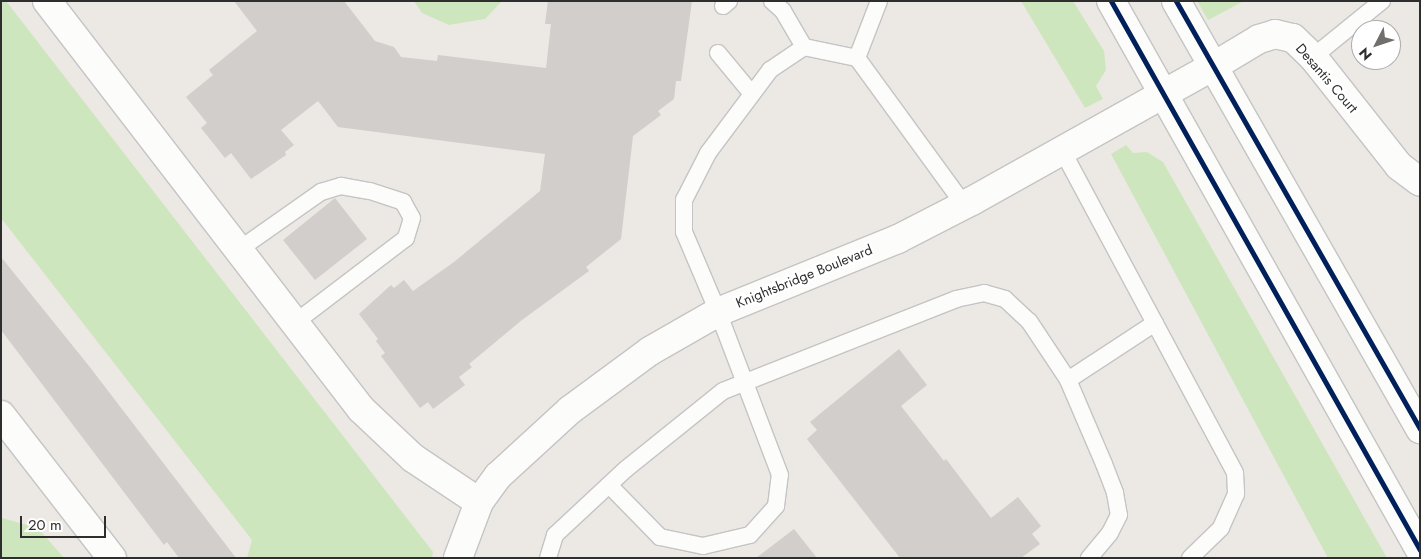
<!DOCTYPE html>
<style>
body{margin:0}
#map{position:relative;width:1421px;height:559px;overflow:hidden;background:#ece8e4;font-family:Jost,sans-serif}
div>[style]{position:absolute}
.green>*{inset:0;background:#cee6be}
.building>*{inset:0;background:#d1cecb}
.roads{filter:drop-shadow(1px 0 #c5c4c5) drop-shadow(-1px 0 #c5c4c5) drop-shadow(0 1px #c5c4c5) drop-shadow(0 -1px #c5c4c5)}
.service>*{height:16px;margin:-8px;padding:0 8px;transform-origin:8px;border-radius:8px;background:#fcfcfb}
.minor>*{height:28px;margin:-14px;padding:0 14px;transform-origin:14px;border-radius:14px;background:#fcfcfb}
.tertiary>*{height:28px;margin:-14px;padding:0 14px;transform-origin:14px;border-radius:14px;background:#fcfcfb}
.secondary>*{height:28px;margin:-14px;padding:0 14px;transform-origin:14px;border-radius:14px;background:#fcfcfb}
.bus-1>*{height:5px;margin:-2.5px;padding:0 2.5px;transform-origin:2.5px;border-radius:2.5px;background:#00205b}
span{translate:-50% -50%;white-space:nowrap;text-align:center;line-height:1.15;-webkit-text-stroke:5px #fff;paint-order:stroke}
.street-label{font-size:14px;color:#2e2e2e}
.frame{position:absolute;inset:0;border:2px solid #2e2e2e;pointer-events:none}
.north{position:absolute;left:1351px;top:20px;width:50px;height:50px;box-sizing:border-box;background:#fff;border:1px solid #ababab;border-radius:50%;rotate:229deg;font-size:14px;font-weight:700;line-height:20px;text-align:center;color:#2e2e2e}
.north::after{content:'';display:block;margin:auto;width:18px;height:22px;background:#706f6e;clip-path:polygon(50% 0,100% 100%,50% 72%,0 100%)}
.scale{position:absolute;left:20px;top:516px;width:86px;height:22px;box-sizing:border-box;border:2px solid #2e2e2e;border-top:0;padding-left:6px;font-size:15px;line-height:18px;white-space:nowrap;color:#2e2e2e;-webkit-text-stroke:4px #fff;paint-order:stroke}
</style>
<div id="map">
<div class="green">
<div style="clip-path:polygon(1px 1px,6px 1px,433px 552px,432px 558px,247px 558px,252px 540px,1px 218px)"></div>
<div style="clip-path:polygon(414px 1px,502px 1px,485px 19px,449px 25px,422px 13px)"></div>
<div style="clip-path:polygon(1021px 1px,1073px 1px,1104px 51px,1106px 70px,1096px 86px,1103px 99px,1085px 108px)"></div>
<div style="clip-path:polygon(1197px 1px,1244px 1px,1208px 20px)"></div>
<div style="clip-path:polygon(1126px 145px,1133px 153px,1147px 152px,1163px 162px,1387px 558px,1328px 558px,1111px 154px)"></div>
<div style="clip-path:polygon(2px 518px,38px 528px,64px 558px,1px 558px)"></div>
</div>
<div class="building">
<div style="clip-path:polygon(234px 1px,344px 1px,375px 41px,394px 47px,401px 57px,437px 61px,438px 55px,546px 68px,551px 24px,545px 24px,548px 1px,692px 1px,681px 81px,676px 81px,674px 99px,658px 111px,661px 115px,633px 136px,621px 239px,586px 267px,589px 271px,522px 320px,469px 364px,472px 367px,459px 377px,465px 385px,433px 409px,428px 402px,420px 408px,381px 356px,385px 353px,376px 341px,378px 339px,359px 314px,391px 285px,394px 288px,404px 280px,413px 291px,454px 262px,540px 191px,545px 154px,338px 127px,318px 101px,281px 130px,294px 145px,285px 152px,286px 155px,251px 179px,231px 153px,225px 158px,201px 128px,207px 123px,186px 97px,213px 75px,209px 70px,257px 31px)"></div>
<div style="clip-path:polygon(335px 198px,367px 239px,315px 280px,283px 240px)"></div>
<div style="clip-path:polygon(1px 257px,89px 366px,236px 558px,179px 558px,167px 542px,164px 545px,1px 330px)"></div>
<div style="clip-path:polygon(899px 349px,927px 385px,901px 406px,944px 461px,946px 459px,991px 518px,1018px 497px,1041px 526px,1032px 534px,1040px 544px,1021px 558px,900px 558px,807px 439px,817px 430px,810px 422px)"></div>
<div style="clip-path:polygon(794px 529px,817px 558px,756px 558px)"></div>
</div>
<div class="roads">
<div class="service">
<div style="left:772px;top:1px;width:15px;rotate:42deg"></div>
<div style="left:783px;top:11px;width:42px;rotate:59.7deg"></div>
<div style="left:879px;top:1px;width:61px;rotate:111.1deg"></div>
<div style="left:857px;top:58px;width:182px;rotate:53.9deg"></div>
<div style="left:723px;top:6px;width:8px;rotate:-40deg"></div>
<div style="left:718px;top:53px;width:53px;rotate:50.3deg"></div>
<div style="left:1313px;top:57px;width:89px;rotate:-39.1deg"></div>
<div style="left:1062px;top:150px;width:366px;rotate:61.8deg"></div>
<div style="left:1235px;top:473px;width:21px;rotate:87deg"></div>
<div style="left:1236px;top:494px;width:37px;rotate:114deg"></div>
<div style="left:1221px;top:528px;width:43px;rotate:135.9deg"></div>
<div style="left:237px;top:251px;width:103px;rotate:-35.1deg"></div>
<div style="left:321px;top:192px;width:21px;rotate:-17deg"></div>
<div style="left:341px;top:186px;width:29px;rotate:10deg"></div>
<div style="left:370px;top:191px;width:35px;rotate:18deg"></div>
<div style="left:403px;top:202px;width:18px;rotate:61deg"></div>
<div style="left:412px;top:218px;width:21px;rotate:107deg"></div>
<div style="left:406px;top:238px;width:142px;rotate:142.7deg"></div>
<div style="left:1068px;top:380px;width:104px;rotate:-33.2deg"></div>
<div style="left:609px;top:485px;width:73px;rotate:45.6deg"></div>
<div style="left:660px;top:537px;width:44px;rotate:11.8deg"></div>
<div style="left:703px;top:546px;width:48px;rotate:-13.2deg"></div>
<div style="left:750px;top:535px;width:39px;rotate:-48deg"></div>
<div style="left:776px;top:506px;width:31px;rotate:-83deg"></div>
<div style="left:780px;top:475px;width:174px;rotate:-110.8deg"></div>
<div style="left:718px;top:312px;width:87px;rotate:-113deg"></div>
<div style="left:684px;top:232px;width:32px;rotate:-90deg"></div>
<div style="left:684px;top:200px;width:53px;rotate:-62.9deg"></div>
<div style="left:708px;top:153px;width:104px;rotate:-53.2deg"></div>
<div style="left:770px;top:70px;width:41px;rotate:-34.1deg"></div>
<div style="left:804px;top:47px;width:54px;rotate:11.7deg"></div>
<div style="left:548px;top:558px;width:24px;rotate:-73deg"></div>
<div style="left:555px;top:535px;width:97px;rotate:-42.9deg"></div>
<div style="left:626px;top:469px;width:124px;rotate:-38.8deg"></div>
<div style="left:723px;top:391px;width:251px;rotate:-21.5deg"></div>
<div style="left:956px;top:299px;width:29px;rotate:-12deg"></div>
<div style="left:984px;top:293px;width:22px;rotate:16deg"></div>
<div style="left:1005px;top:299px;width:33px;rotate:43deg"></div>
<div style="left:1029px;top:321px;width:71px;rotate:56.5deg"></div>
<div style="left:1068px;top:380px;width:91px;rotate:66.8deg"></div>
<div style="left:1104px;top:464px;width:31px;rotate:69deg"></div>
<div style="left:1115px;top:493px;width:22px;rotate:80deg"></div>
<div style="left:1119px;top:515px;width:20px;rotate:117deg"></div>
<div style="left:1110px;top:533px;width:33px;rotate:130deg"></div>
</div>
<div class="minor">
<div style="left:47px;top:1px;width:515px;rotate:52.42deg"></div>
<div style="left:361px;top:409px;width:71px;rotate:43.3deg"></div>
<div style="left:413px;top:458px;width:79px;rotate:33.7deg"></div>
<div style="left:1214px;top:66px;width:52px;rotate:-31deg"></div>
<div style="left:1259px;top:39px;width:17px;rotate:-17deg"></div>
<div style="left:1275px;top:34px;width:18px;rotate:13deg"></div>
<div style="left:1293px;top:38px;width:28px;rotate:44deg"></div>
<div style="left:1313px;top:57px;width:139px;rotate:51.7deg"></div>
<div style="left:1399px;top:166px;width:26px;rotate:37deg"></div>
<div style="left:1px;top:415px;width:181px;rotate:52.2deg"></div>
</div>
<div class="tertiary">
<div style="left:458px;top:558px;width:60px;rotate:-69.4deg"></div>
<div style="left:479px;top:502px;width:32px;rotate:-54deg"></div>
<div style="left:498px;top:476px;width:98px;rotate:-42.5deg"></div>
<div style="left:570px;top:410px;width:99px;rotate:-36.4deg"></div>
<div style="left:650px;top:351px;width:78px;rotate:-29.8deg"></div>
<div style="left:718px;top:312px;width:194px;rotate:-22.1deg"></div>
<div style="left:898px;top:239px;width:83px;rotate:-27.2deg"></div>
<div style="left:972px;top:201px;width:277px;rotate:-29.2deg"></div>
</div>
<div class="secondary">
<div style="left:1111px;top:1px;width:630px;rotate:60.63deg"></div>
<div style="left:1176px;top:1px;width:493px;rotate:60.3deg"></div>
</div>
</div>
<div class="bus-1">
<div style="left:1111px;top:1px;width:630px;rotate:60.63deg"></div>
<div style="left:1176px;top:1px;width:493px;rotate:60.3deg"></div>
</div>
<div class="street-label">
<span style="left:1327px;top:78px;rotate:49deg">Desantis Court</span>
<span style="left:804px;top:276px;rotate:-22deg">Knightsbridge Boulevard</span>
</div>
<div class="frame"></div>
<div class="north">N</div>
<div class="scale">20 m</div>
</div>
